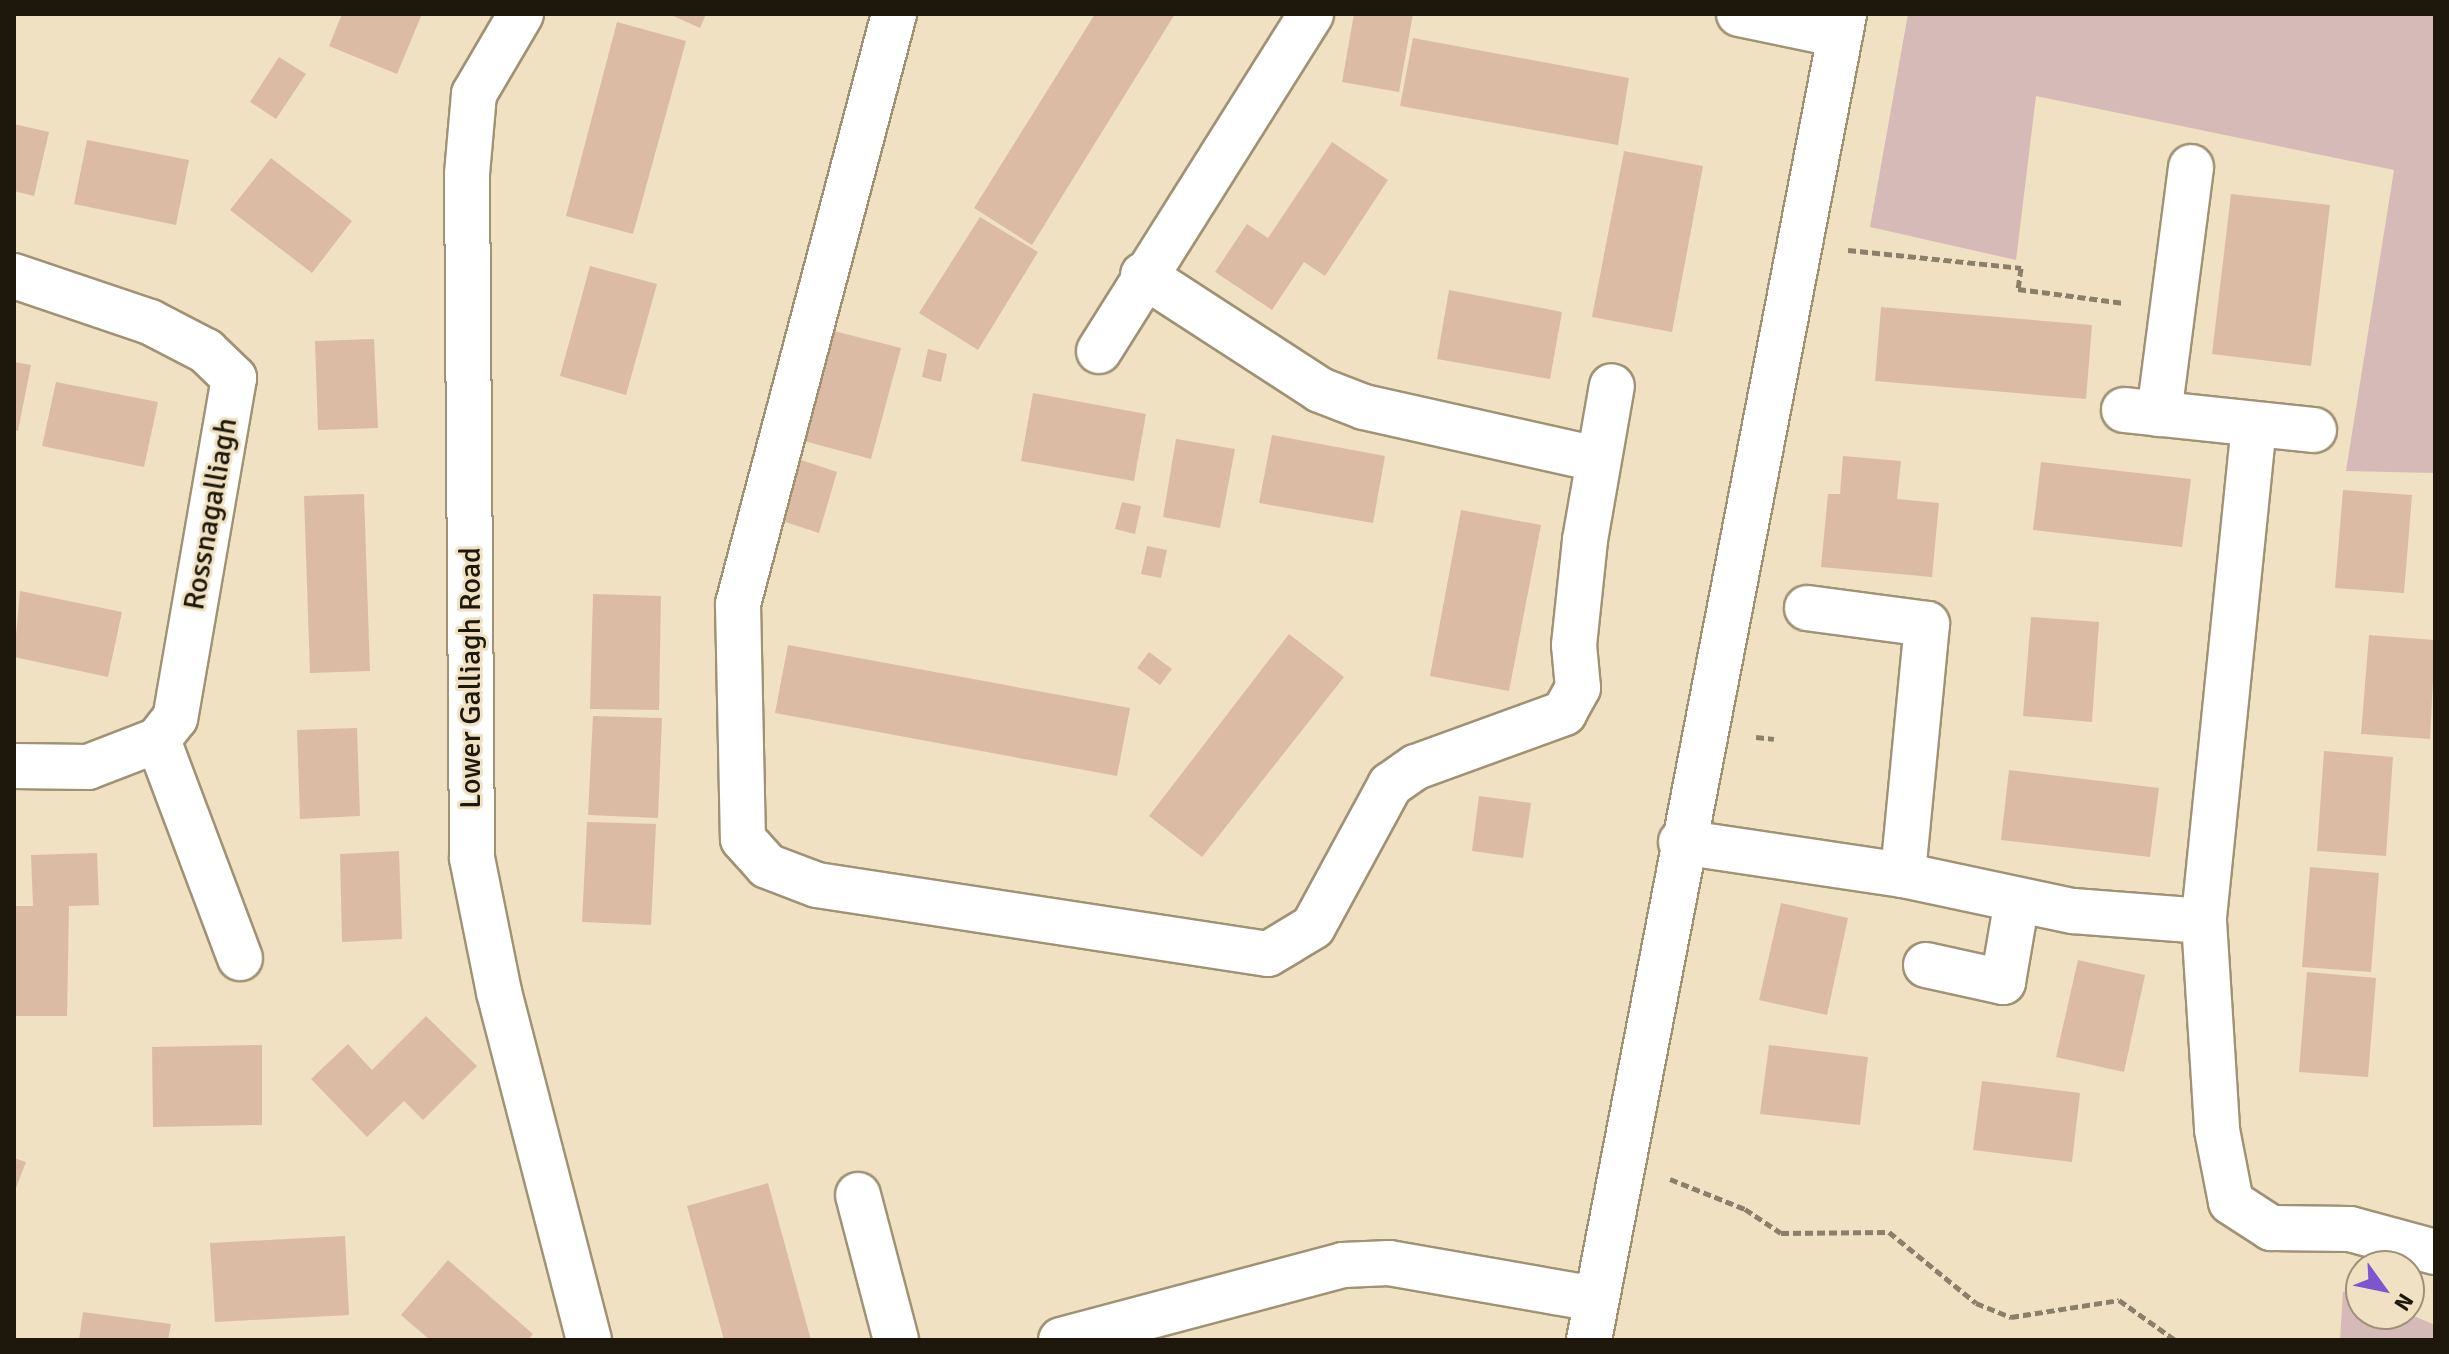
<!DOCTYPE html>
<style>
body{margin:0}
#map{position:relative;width:2449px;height:1354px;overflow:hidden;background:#f0e1c2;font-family:Signika,sans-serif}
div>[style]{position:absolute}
.green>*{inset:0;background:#d6bab7}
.building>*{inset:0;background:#dcbba5}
.path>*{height:5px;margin-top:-2.5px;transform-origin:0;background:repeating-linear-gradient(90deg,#8a806a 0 8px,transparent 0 12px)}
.roads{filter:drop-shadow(2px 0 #a09275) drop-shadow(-2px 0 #a09275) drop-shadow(0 2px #a09275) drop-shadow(0 -2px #a09275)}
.minor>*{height:44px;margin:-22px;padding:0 22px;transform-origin:22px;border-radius:22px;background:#fff}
.tertiary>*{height:44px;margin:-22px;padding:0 22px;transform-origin:22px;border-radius:22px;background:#fff}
span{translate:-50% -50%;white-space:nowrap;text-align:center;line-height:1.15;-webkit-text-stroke:6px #f0e1c2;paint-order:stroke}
.street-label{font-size:30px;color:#1d170c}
.frame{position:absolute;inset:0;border:16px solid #1d170c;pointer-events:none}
.north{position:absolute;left:2345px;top:1250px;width:80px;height:80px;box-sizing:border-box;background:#f0e1c2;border:2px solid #9c9079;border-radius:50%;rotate:123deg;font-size:22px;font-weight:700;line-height:32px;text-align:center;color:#1d170c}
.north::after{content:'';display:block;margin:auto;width:28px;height:36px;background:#7d56cf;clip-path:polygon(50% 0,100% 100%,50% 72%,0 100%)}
</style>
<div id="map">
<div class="green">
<div style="clip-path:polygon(1908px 14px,2435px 14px,2435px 473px,2346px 471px,2394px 170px,2036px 96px,2016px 260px,1870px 227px)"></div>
<div style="clip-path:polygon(2353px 1290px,2361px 1293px,2361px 1314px,2409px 1314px,2435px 1325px,2435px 1340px,2340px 1340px,2343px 1292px)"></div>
</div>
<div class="building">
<div style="clip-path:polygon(342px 14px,422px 14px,397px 74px,329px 46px)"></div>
<div style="clip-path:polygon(669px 14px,706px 14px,700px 28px)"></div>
<div style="clip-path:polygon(1095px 14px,1175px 14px,1032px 245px,974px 208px)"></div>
<div style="clip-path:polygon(1354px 14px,1413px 14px,1399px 92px,1342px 82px)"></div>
<div style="clip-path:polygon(617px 22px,686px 41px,633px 234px,566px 216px)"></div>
<div style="clip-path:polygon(1413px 38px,1629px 78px,1618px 145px,1400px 106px)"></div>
<div style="clip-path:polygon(279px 57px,306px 74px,276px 119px,250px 102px)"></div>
<div style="clip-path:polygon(14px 124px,49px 132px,34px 196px,14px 191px)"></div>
<div style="clip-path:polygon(87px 140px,189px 160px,176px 225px,74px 204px)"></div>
<div style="clip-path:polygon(1332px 142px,1388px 180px,1325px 276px,1304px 262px,1272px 310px,1215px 272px,1247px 224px,1268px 238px)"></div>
<div style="clip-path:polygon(1624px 151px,1703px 166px,1672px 332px,1592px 317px)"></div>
<div style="clip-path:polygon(271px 158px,352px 221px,312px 273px,230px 210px)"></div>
<div style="clip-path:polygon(2231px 194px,2330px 205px,2311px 366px,2212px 354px)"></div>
<div style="clip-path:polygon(980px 217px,1038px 252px,978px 350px,919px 313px)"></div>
<div style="clip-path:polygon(590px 266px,657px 284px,626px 395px,560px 376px)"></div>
<div style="clip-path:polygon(1449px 290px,1562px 312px,1550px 379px,1437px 359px)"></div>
<div style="clip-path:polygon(1881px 307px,2092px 325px,2086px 399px,1875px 381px)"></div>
<div style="clip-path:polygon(834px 331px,901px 348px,871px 459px,804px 441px)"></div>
<div style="clip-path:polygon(374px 339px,378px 428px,318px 430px,315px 341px)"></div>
<div style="clip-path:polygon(928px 349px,947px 354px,941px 382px,922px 377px)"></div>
<div style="clip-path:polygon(14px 362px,31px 365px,18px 431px,14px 430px)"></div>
<div style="clip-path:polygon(56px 382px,158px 402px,144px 467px,42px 446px)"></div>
<div style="clip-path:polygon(1033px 393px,1146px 414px,1134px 481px,1021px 461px)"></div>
<div style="clip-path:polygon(1272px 435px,1385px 456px,1373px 523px,1259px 503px)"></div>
<div style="clip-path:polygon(1176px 439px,1235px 449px,1220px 528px,1163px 517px)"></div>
<div style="clip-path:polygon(1843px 456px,1901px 461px,1897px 499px,1939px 503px,1932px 577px,1821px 567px,1828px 494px,1840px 494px)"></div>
<div style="clip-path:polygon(801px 460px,837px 472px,819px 533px,782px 521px)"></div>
<div style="clip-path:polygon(2041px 462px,2191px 479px,2182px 547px,2033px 530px)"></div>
<div style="clip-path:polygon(2343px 490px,2412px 495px,2404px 593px,2335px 588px)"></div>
<div style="clip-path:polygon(364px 494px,370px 671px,310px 673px,304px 496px)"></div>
<div style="clip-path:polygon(1122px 502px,1141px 506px,1135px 534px,1115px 529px)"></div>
<div style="clip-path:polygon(1461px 510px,1541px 525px,1509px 691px,1430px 676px)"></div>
<div style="clip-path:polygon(1147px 546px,1167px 550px,1161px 578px,1141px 574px)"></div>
<div style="clip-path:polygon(20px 591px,122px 612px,108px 677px,14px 657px)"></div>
<div style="clip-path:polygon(593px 594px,661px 596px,659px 710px,590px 709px)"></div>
<div style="clip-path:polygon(2031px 617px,2099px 622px,2092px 722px,2023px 716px)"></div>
<div style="clip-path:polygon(1289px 634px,1344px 677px,1202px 857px,1149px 816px)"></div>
<div style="clip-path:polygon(2369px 635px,2435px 640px,2430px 739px,2361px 734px)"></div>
<div style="clip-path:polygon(788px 645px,1130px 708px,1117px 776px,775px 713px)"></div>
<div style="clip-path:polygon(1149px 652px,1172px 669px,1160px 685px,1137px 668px)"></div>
<div style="clip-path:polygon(593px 716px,662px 718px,658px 818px,588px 815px)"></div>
<div style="clip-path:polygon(357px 728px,360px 816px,300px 819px,297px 730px)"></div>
<div style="clip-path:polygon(2324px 751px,2393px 757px,2386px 856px,2317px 851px)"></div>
<div style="clip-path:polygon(2009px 770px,2159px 788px,2150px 857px,2001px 840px)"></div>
<div style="clip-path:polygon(1479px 796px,1531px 803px,1523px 858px,1472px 851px)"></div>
<div style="clip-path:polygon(587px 822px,656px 824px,651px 925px,582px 922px)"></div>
<div style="clip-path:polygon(399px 851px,402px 939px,342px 942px,340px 854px)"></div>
<div style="clip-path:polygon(97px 853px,99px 905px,69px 906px,67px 1016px,14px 1016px,14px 906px,33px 906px,31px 855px)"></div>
<div style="clip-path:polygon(2310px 867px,2379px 873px,2371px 972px,2302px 967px)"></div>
<div style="clip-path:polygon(1781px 903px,1848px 918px,1827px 1015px,1759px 1000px)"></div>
<div style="clip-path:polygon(2078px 960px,2145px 975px,2124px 1072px,2056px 1057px)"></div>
<div style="clip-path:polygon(2307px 972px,2376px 978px,2368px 1077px,2299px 1072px)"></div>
<div style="clip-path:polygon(426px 1016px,477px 1066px,423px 1120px,404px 1101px,367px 1137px,311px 1079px,348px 1044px,372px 1070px)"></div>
<div style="clip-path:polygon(262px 1045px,262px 1125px,153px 1127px,152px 1047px)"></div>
<div style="clip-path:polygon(1769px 1045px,1868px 1057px,1860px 1125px,1760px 1114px)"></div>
<div style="clip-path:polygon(1982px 1081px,2080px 1093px,2072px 1162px,1973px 1150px)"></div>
<div style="clip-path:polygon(14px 1158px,26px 1162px,14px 1193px)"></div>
<div style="clip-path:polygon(768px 1183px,811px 1340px,724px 1340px,687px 1206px)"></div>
<div style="clip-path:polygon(345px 1236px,349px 1315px,215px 1322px,210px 1243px)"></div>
<div style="clip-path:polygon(448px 1260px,533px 1334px,528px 1340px,430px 1340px,401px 1315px)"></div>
<div style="clip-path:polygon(83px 1312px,171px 1324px,168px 1340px,79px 1340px)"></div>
</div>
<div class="path">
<div style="left:1848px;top:250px;width:174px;rotate:5.9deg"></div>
<div style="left:2021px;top:268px;width:21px;rotate:98deg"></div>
<div style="left:2018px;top:289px;width:107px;rotate:7.5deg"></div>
<div style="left:1756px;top:737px;width:18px;rotate:6deg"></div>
<div style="left:1670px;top:1179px;width:81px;rotate:21.8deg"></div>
<div style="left:1745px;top:1209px;width:43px;rotate:33.7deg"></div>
<div style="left:1781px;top:1233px;width:108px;rotate:-0.5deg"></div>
<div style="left:1889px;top:1232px;width:112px;rotate:39.2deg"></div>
<div style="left:1976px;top:1303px;width:38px;rotate:22deg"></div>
<div style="left:2011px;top:1317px;width:109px;rotate:-8.9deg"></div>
<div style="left:2119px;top:1300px;width:69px;rotate:35.5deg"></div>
</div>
<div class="roads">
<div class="minor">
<div style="left:521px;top:14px;width:93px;rotate:120.4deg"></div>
<div style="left:474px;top:94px;width:80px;rotate:95deg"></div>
<div style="left:467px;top:174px;width:684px;rotate:89.58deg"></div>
<div style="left:472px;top:858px;width:137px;rotate:78.6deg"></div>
<div style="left:499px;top:992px;width:359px;rotate:75.5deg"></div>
<div style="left:894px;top:14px;width:610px;rotate:104.81deg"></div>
<div style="left:738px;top:604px;width:235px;rotate:88.8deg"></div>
<div style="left:743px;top:839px;width:36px;rotate:48deg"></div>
<div style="left:767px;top:866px;width:53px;rotate:20.8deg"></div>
<div style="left:817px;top:885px;width:456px;rotate:8.7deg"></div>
<div style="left:1268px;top:954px;width:52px;rotate:-31deg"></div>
<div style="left:1313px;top:927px;width:162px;rotate:-61.5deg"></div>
<div style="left:1390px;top:785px;width:32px;rotate:-35deg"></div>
<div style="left:1416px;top:767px;width:158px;rotate:-20deg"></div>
<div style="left:1564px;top:713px;width:29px;rotate:-61deg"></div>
<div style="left:1578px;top:688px;width:43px;rotate:-95.3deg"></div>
<div style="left:1574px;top:645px;width:106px;rotate:-84deg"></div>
<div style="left:1585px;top:540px;width:156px;rotate:-80.1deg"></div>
<div style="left:1739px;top:14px;width:103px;rotate:11.7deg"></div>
<div style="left:1143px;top:275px;width:211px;rotate:33deg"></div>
<div style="left:1320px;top:390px;width:47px;rotate:21.1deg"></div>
<div style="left:1364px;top:407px;width:239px;rotate:12.6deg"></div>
<div style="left:14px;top:276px;width:144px;rotate:18.7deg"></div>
<div style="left:150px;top:322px;width:63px;rotate:27.4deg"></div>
<div style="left:206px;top:351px;width:39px;rotate:44deg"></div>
<div style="left:234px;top:378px;width:345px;rotate:99.8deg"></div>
<div style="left:175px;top:718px;width:28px;rotate:128deg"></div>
<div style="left:158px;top:740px;width:75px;rotate:158.9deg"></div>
<div style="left:88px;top:767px;width:74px;rotate:-179.2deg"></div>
<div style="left:1099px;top:351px;width:398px;rotate:-57.8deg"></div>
<div style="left:2124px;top:410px;width:191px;rotate:6deg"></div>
<div style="left:2159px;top:414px;width:249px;rotate:-82.6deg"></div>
<div style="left:2254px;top:425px;width:499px;rotate:95.8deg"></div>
<div style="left:2204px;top:921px;width:209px;rotate:86.4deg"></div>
<div style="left:2217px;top:1130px;width:73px;rotate:79deg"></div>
<div style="left:2231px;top:1202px;width:48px;rotate:33deg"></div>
<div style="left:2271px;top:1228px;width:79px;rotate:0.7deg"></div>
<div style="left:2350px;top:1229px;width:88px;rotate:15.1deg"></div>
<div style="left:1807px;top:608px;width:121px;rotate:7.6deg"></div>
<div style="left:1927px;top:624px;width:252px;rotate:95.5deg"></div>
<div style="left:158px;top:740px;width:233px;rotate:69.4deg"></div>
<div style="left:1681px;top:842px;width:224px;rotate:8.5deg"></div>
<div style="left:1903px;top:875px;width:174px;rotate:12deg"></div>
<div style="left:2073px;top:911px;width:131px;rotate:4.4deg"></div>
<div style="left:1926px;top:965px;width:79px;rotate:12.4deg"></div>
<div style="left:2003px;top:982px;width:83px;rotate:-80.3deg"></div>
<div style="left:858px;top:1195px;width:150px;rotate:75.3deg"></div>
<div style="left:1061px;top:1340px;width:292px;rotate:-14.9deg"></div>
<div style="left:1343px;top:1265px;width:46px;rotate:-2.5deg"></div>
<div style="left:1389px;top:1263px;width:209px;rotate:9.9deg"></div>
</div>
<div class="tertiary">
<div style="left:1589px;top:1340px;width:1350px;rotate:-79.11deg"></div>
</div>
</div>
<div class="street-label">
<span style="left:211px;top:514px;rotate:-80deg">Rossnagalliagh</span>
<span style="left:471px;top:678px;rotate:-90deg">Lower Galliagh Road</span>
</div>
<div class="frame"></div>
<div class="north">N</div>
</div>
